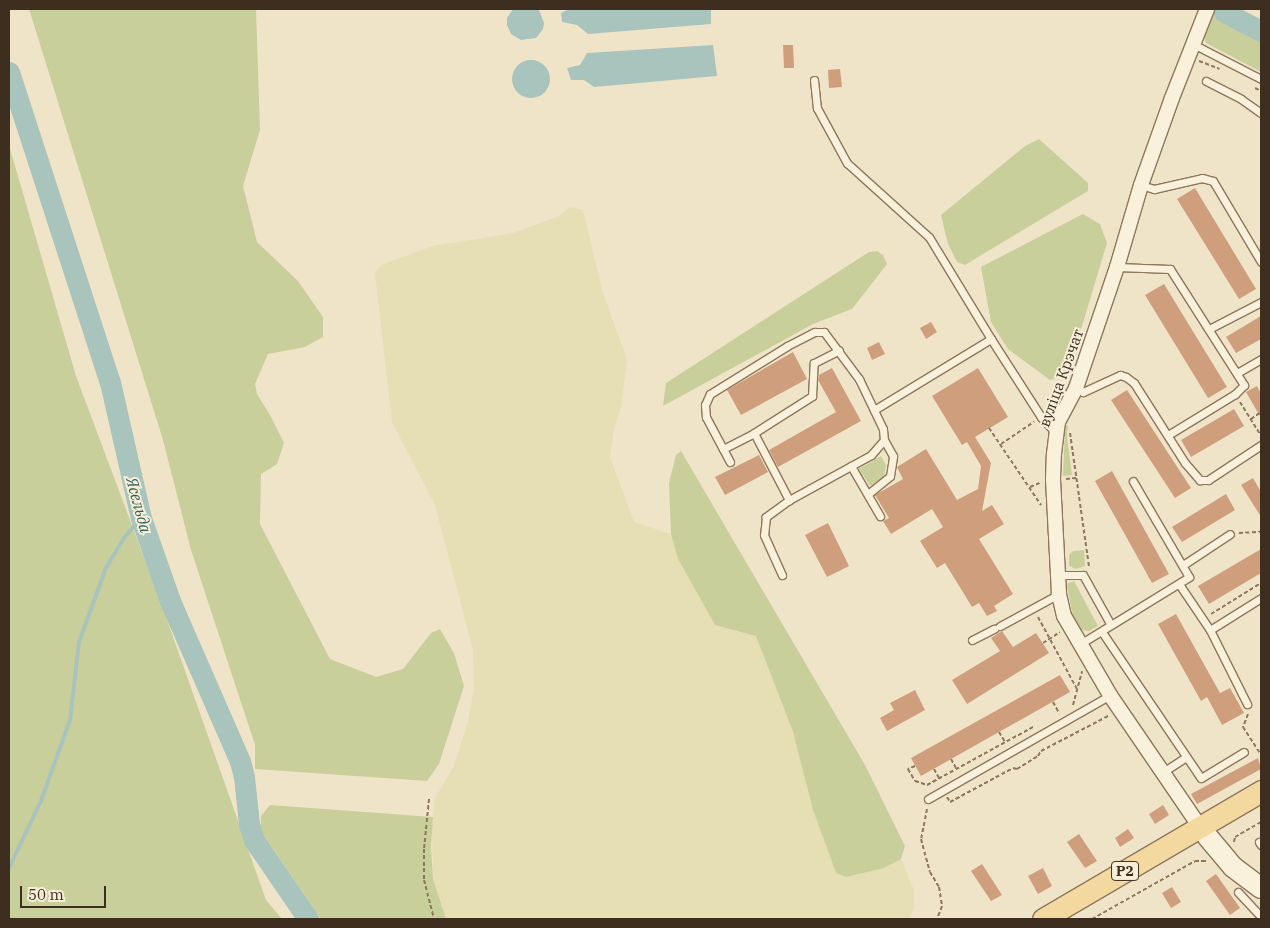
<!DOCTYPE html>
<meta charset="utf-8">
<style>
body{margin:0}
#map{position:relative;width:1270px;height:928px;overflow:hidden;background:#f0e4c8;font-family:"IBM Plex Serif",serif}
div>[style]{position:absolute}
.farmland>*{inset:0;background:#e6deb5}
.green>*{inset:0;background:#c9cf9b}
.water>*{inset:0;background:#a9c4bc}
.round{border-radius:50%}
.stream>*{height:4px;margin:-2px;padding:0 2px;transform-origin:2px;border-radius:2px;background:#a9c4bc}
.river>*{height:21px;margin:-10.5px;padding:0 10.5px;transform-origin:10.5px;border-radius:10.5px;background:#a9c4bc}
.building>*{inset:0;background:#cf9f7d}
.path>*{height:2px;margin-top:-1px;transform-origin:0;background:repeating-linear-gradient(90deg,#8d765c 0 4px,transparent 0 6.5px)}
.roads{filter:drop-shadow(1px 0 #8d765c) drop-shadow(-1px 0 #8d765c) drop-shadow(0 1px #8d765c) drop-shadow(0 -1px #8d765c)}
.lane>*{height:7px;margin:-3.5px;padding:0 3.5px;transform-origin:3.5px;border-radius:3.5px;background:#faf1dc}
.street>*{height:14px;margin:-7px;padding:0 7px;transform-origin:7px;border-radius:7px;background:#faf1dc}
.secondary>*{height:20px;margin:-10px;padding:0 10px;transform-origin:10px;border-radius:10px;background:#faf1dc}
.primary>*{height:21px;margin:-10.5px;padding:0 10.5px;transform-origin:10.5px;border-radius:10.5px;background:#f3d9a0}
span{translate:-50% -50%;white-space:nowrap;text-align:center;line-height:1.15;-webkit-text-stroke:4px #f7eed8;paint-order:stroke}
.shield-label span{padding:1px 4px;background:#f7eed8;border:1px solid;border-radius:4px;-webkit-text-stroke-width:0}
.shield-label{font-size:14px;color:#3d2e20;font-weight:700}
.street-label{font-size:15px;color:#3d2e20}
.water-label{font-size:16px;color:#2f5d5a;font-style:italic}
.frame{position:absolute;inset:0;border:10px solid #3d2e20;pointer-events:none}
.scale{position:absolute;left:20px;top:886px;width:86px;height:22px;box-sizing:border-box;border:2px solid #3d2e20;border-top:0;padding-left:6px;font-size:15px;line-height:18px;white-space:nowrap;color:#3d2e20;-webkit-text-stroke:4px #f7eed8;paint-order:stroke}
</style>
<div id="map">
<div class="farmland">
<div style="clip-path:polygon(570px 207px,583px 210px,602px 290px,627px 360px,621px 407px,614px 429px,610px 457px,634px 522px,671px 534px,678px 559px,715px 625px,756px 635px,793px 732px,813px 810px,836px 873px,846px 877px,884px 868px,901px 859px,914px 890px,914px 909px,908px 919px,446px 919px,433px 879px,432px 825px,435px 798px,454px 766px,468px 721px,474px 689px,473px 650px,435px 505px,392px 422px,375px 273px,381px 265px,433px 246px,513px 233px,557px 217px)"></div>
</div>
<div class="green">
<div style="clip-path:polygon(29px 9px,256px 9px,260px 130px,243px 186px,257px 242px,298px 281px,323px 317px,323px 337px,305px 347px,268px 354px,255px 384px,257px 394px,270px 415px,284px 443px,277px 464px,261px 474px,260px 524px,330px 659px,376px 677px,403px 669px,431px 633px,440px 629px,454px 653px,464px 686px,439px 764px,427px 781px,255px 769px,255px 745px,191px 550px,163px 440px)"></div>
<div style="clip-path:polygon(1213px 11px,1261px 41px,1261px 72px,1206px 43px,1204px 37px)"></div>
<div style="clip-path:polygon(1039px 139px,1088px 183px,1088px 191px,965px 265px,957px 262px,948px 244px,941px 215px,1025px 146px)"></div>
<div style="clip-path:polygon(9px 145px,76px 376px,160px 600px,266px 900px,282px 919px,9px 919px)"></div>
<div style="clip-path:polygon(1083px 214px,1100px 224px,1107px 243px,1070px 366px,1063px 375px,1050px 380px,1008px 349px,991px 322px,981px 267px)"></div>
<div style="clip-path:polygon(877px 251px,883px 255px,887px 264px,852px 309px,813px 324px,663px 406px,666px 383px,869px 252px)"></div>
<div style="clip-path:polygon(1065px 425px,1068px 426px,1067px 437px,1072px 475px,1063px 476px)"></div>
<div style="clip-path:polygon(681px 451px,865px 765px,905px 846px,901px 859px,884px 868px,846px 877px,836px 873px,813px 810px,793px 732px,756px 636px,715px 625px,678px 559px,671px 534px,669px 483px,676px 455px)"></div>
<div style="clip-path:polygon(881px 456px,886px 465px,884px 477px,870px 486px,859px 469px)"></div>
<div style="clip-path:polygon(1084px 550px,1085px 566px,1076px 569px,1069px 566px,1069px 555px,1073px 551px)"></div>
<div style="clip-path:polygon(1074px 581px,1098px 626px,1089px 631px,1081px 630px,1074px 620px,1067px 588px,1068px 583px)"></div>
<div style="clip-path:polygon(270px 805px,433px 817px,431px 847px,433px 879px,446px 919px,321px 919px,261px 831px,261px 816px)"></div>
</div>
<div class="water">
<div style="clip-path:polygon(513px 9px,539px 10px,544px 23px,543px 29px,536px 38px,521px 40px,511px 34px,507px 25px,507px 18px)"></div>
<div style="clip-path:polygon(569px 9px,711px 9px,711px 24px,588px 34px,577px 25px,562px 22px,561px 13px)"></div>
<div style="clip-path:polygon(713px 45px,717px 76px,594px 87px,584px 80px,571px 80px,567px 68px,580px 65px,587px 53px)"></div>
<div class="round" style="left:512px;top:60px;width:38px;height:38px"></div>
</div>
<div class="stream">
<div style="left:9px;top:868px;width:74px;rotate:-64.5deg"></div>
<div style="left:41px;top:801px;width:86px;rotate:-70.3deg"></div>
<div style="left:70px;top:720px;width:79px;rotate:-83.4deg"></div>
<div style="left:79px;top:642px;width:79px;rotate:-70deg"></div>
<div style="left:106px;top:568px;width:35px;rotate:-59deg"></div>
<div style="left:124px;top:538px;width:26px;rotate:-50deg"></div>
</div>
<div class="river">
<div style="left:1224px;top:12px;width:42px;rotate:27.2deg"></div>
<div style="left:9px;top:72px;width:326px;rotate:72deg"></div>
<div style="left:110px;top:382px;width:139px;rotate:77.2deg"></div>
<div style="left:141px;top:518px;width:88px;rotate:70.7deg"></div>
<div style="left:170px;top:601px;width:175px;rotate:66.4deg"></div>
<div style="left:240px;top:761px;width:16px;rotate:76deg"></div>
<div style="left:244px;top:777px;width:47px;rotate:83.9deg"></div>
<div style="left:249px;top:824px;width:17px;rotate:73deg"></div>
<div style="left:254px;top:840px;width:96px;rotate:55.6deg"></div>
</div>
<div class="building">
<div style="clip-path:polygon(783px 45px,793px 45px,794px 68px,784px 68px)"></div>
<div style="clip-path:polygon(840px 69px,842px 87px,829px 88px,828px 70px)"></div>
<div style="clip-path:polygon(1195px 188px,1256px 289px,1239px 299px,1177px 199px)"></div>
<div style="clip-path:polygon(1164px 284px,1227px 387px,1208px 398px,1145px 295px)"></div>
<div style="clip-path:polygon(1261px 316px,1261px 339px,1236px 353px,1226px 337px)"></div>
<div style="clip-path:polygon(931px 322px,937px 332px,926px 339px,920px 328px)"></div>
<div style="clip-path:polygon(879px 342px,885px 354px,872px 360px,867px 348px)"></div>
<div style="clip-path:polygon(793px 352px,807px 379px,741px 415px,727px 390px)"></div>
<div style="clip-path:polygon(832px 368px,861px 421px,778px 467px,769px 450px,836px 412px,818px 380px,819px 375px)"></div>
<div style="clip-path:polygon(978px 368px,1008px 417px,975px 437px,991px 463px,982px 511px,992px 505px,1004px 524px,979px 539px,1013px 594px,994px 606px,997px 611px,987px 616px,979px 603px,972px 607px,945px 563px,937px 568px,920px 541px,943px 527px,932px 509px,891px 534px,883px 521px,889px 518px,875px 495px,903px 479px,897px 467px,926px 449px,957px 500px,978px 489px,981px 466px,967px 442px,962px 445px,932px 396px)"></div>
<div style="clip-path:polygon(1257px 386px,1261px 394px,1261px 418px,1246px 392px)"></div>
<div style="clip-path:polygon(1127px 390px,1191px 488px,1175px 498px,1111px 400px)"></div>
<div style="clip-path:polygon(1234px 409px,1244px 426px,1191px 457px,1181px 440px)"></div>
<div style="clip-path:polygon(759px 455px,768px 472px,725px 495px,715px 477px)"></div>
<div style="clip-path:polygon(1112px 471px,1169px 574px,1152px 583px,1095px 481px)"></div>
<div style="clip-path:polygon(1253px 478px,1261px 492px,1261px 517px,1241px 485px)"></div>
<div style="clip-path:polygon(1226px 494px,1235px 510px,1182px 542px,1172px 527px)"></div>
<div style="clip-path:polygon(828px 523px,849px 566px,827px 577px,805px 535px)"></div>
<div style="clip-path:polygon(1261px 549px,1261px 573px,1209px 604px,1198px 586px)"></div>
<div style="clip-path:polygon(1176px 614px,1220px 693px,1230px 688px,1244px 713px,1222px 725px,1207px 697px,1201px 701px,1158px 624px)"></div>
<div style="clip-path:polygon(1002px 631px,1013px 647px,1036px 633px,1049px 653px,967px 704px,952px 680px,1000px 651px,991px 638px)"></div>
<div style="clip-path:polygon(1060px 675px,1070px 692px,921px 776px,911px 758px)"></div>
<div style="clip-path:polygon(915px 690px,925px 710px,887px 731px,880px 718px,894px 710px,890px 703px)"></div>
<div style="clip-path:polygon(1258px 758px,1261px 769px,1197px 804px,1191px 794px)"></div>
<div style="clip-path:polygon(1163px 805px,1169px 815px,1155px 824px,1149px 814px)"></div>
<div style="clip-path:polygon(1128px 829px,1134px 838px,1120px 847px,1115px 838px)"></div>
<div style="clip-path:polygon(1079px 834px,1097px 861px,1085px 868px,1067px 842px)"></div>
<div style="clip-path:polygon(982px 864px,1002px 895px,991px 901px,971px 871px)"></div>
<div style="clip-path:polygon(1043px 868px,1052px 886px,1038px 894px,1028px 876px)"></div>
<div style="clip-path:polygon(1216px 874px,1240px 908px,1230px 915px,1206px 881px)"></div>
<div style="clip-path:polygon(1172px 887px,1181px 902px,1171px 908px,1162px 893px)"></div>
</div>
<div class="path">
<div style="left:1199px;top:61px;width:22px;rotate:21deg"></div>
<div style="left:1255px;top:88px;width:7px;rotate:27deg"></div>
<div style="left:1240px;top:402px;width:40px;rotate:58deg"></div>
<div style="left:1251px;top:419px;width:12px;rotate:-35deg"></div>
<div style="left:989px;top:428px;width:93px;rotate:56deg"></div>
<div style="left:1070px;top:433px;width:135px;rotate:81.9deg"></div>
<div style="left:1001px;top:444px;width:40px;rotate:-34deg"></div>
<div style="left:1066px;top:479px;width:10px;rotate:-6deg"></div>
<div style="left:1030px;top:487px;width:13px;rotate:-23deg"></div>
<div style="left:1239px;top:533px;width:22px;rotate:-3deg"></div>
<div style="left:1211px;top:614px;width:59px;rotate:-31.8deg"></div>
<div style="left:1038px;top:617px;width:82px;rotate:61.6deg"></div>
<div style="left:1043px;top:643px;width:20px;rotate:-33deg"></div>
<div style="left:1053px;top:702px;width:13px;rotate:61deg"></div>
<div style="left:1073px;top:705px;width:35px;rotate:-75deg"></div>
<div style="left:1248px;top:714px;width:14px;rotate:111deg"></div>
<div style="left:1243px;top:727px;width:33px;rotate:57deg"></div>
<div style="left:999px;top:732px;width:12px;rotate:59deg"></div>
<div style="left:951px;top:759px;width:10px;rotate:61deg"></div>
<div style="left:915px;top:766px;width:8px;rotate:157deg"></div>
<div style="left:908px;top:769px;width:14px;rotate:60deg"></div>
<div style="left:915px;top:781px;width:13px;rotate:18deg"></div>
<div style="left:927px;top:785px;width:121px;rotate:-28.7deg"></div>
<div style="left:934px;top:769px;width:10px;rotate:61deg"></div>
<div style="left:947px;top:797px;width:6px;rotate:59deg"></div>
<div style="left:950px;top:802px;width:72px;rotate:-28.4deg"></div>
<div style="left:1013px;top:768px;width:4px;rotate:14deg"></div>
<div style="left:1017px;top:769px;width:25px;rotate:-32deg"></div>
<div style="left:1038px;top:756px;width:6px;rotate:-59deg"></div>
<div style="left:1041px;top:751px;width:76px;rotate:-27.6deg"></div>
<div style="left:429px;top:799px;width:50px;rotate:95.7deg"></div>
<div style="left:424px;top:849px;width:31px;rotate:90deg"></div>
<div style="left:424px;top:880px;width:40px;rotate:75.6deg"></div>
<div style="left:927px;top:809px;width:31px;rotate:101deg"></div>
<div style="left:921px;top:839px;width:34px;rotate:75deg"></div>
<div style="left:930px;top:872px;width:17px;rotate:59deg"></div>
<div style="left:939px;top:887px;width:19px;rotate:81deg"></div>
<div style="left:942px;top:906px;width:14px;rotate:111deg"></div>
<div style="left:1234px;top:842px;width:5px;rotate:-79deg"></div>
<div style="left:1235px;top:837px;width:30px;rotate:-30deg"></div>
<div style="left:1092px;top:919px;width:118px;rotate:-29.4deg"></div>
<div style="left:1195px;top:861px;width:11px"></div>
</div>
<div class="roads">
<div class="lane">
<div style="left:1193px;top:44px;width:76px;rotate:27.2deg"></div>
<div style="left:814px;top:80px;width:28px;rotate:84deg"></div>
<div style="left:817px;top:108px;width:63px;rotate:61.4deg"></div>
<div style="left:847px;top:163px;width:110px;rotate:42.1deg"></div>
<div style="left:929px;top:237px;width:119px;rotate:58.7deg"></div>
<div style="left:1206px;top:81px;width:39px;rotate:27deg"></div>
<div style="left:1241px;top:99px;width:24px;rotate:35deg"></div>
<div style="left:1141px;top:185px;width:14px;rotate:17deg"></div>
<div style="left:1154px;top:189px;width:49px;rotate:-12.9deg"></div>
<div style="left:1202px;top:178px;width:11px;rotate:15deg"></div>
<div style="left:1213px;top:181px;width:94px;rotate:59.3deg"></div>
<div style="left:1117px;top:267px;width:53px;rotate:2.2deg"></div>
<div style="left:1170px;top:269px;width:138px;rotate:57.5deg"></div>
<div style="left:1244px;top:385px;width:13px;rotate:135deg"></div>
<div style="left:1235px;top:394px;width:79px;rotate:148.5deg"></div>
<div style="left:1209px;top:329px;width:59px;rotate:-27.4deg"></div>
<div style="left:1237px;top:373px;width:28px;rotate:-30deg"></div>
<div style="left:1076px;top:388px;width:8px;rotate:30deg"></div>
<div style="left:1083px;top:392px;width:41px;rotate:-24.7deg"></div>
<div style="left:1120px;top:375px;width:6px;rotate:18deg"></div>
<div style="left:1126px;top:377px;width:10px;rotate:37deg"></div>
<div style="left:1134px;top:383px;width:95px;rotate:57.5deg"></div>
<div style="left:1185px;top:463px;width:23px;rotate:49deg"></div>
<div style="left:1200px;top:480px;width:8px"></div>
<div style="left:1208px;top:480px;width:64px;rotate:-33.4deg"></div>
<div style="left:874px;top:410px;width:137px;rotate:-31.3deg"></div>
<div style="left:991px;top:339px;width:93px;rotate:57.3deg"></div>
<div style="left:1041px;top:417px;width:22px;rotate:47deg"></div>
<div style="left:754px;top:433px;width:69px;rotate:-32.5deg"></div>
<div style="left:812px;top:396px;width:33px;rotate:-87deg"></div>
<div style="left:814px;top:363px;width:28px;rotate:-27deg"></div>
<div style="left:723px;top:449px;width:35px;rotate:-27deg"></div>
<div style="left:754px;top:433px;width:76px;rotate:62.4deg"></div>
<div style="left:730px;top:462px;width:51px;rotate:-118.1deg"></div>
<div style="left:706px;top:417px;width:12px;rotate:-95deg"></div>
<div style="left:705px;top:405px;width:12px;rotate:-66deg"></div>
<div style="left:710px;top:394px;width:91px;rotate:-31.9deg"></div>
<div style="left:787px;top:346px;width:31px;rotate:-27deg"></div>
<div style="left:815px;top:332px;width:9px"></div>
<div style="left:824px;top:332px;width:59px;rotate:53.3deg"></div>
<div style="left:859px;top:379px;width:55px;rotate:64.4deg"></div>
<div style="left:883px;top:429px;width:11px;rotate:85deg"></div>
<div style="left:884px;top:440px;width:20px;rotate:131deg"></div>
<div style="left:871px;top:455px;width:94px;rotate:151.2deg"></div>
<div style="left:789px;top:500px;width:29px;rotate:144deg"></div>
<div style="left:766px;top:517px;width:18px;rotate:96deg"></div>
<div style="left:764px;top:535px;width:44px;rotate:65.8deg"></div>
<div style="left:851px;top:466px;width:58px;rotate:59.9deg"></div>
<div style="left:868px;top:494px;width:28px;rotate:-39deg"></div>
<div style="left:890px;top:476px;width:20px;rotate:-81deg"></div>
<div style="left:893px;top:456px;width:18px;rotate:-119deg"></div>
<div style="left:1183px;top:565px;width:56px;rotate:-33.4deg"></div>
<div style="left:1059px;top:575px;width:24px"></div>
<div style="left:1083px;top:575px;width:57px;rotate:60.8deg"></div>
<div style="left:1179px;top:584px;width:55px;rotate:56deg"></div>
<div style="left:1210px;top:630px;width:60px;rotate:-32.1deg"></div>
<div style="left:1000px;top:626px;width:67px;rotate:-28.5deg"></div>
<div style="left:1210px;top:630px;width:83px;rotate:63.4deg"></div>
<div style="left:1102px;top:632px;width:176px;rotate:55.9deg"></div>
<div style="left:1201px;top:778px;width:50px;rotate:-31.2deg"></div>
<div style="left:972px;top:640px;width:25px;rotate:-27deg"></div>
<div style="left:1080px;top:644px;width:128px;rotate:-31.6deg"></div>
<div style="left:1189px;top:577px;width:111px;rotate:-120.3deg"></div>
<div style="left:1163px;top:772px;width:27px;rotate:-33deg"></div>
<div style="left:928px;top:799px;width:210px;rotate:-29.7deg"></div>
<div style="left:1259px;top:842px;width:4px;rotate:56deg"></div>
<div style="left:1238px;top:892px;width:34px;rotate:47deg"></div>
</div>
<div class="street">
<div style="left:1200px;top:827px;width:160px;rotate:-124.3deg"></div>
<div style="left:1110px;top:695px;width:91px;rotate:-120.2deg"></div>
<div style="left:1064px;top:616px;width:23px;rotate:-103deg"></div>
<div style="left:1059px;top:594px;width:115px;rotate:-93deg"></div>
<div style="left:1053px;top:479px;width:25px;rotate:-88deg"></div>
<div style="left:1054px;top:454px;width:32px;rotate:-83deg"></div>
<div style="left:1058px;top:422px;width:38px;rotate:-62deg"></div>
<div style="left:1076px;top:388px;width:128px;rotate:-71.3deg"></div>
<div style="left:1117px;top:267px;width:85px;rotate:-73.7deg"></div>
<div style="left:1141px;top:185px;width:92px;rotate:-70.4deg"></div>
<div style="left:1172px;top:98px;width:96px;rotate:-68.5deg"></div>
</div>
<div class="secondary">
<div style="left:1207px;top:836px;width:40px;rotate:50deg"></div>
<div style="left:1233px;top:867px;width:35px;rotate:37deg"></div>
</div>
<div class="primary">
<div style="left:1043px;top:919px;width:253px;rotate:-30.4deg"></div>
</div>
</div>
<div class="shield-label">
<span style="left:1125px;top:871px">Р2</span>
</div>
<div class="street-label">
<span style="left:1061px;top:378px;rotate:-70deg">вуліца Крэчат</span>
</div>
<div class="water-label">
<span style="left:139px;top:505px;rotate:75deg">Ясельда</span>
</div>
<div class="frame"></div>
<div class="scale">50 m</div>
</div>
